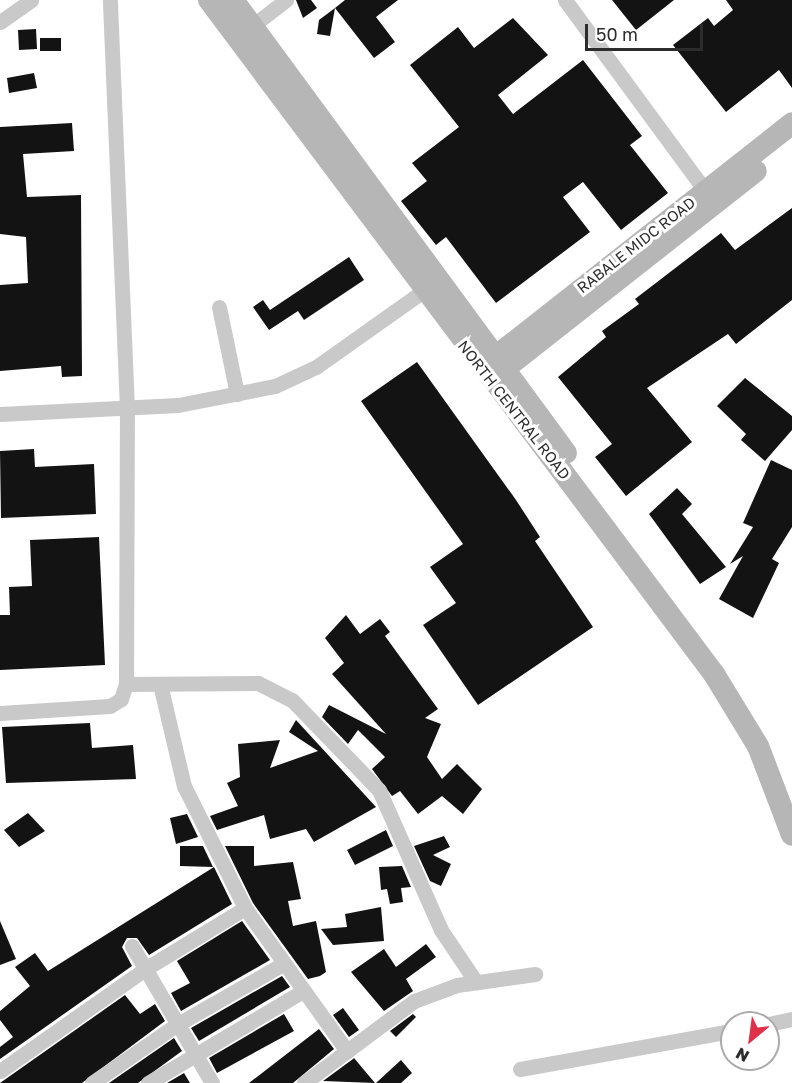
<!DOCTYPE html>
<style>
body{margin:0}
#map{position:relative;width:792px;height:1083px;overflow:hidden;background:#fff;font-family:"Golos Text",sans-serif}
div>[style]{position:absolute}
.building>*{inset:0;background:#131313}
.street>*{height:15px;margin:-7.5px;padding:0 7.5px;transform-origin:7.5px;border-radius:7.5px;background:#c9c9c9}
.secondary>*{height:22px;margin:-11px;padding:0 11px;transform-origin:11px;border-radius:11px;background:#b6b6b6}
span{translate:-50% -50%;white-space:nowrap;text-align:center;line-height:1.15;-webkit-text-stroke:6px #fff;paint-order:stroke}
.street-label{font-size:15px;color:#2c2c2c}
.north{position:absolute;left:720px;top:1011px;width:60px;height:60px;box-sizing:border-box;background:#fff;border:2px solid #ababab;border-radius:50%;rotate:209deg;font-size:16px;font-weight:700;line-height:24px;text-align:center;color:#2c2c2c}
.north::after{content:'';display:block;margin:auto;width:21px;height:27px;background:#e1314a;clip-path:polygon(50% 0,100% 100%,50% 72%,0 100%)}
.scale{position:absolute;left:585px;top:24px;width:118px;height:27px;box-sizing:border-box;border:3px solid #2c2c2c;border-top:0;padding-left:8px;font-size:18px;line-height:21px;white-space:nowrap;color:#2c2c2c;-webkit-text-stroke:4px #fff;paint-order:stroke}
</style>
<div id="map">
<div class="building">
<div style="clip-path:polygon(296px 0,311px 0,317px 8px,303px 18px)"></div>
<div style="clip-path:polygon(345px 0,398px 0,376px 17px,395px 42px,374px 58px,335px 8px)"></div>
<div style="clip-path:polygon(612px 0,674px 0,636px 30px)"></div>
<div style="clip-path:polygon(726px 0,792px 0,792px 88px,779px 70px,726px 112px,673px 45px,708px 18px,714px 26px,733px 10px)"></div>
<div style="clip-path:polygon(335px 8px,330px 36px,317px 34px,319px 20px)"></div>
<div style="clip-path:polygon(513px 18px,548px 55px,498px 95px,513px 114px,583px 60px,642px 136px,630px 145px,668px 193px,621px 230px,583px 182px,563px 197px,590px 232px,496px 303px,446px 237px,436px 245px,401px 201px,427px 181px,412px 163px,459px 127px,410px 65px,458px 27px,474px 48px)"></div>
<div style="clip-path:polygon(36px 29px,37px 49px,19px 50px,18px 30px)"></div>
<div style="clip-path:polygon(40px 38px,61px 38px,61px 51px,40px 51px)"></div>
<div style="clip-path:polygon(34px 73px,37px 88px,9px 93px,7px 78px)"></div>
<div style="clip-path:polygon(72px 123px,74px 151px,23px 154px,27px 197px,81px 195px,82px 376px,62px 377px,61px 366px,0 371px,0 285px,28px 283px,26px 237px,0 234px,0 127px)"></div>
<div style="clip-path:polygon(792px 208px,792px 300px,736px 344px,728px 334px,647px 388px,692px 442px,626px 496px,595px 457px,612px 444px,558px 377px,606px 337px,602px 331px,639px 304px,635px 299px,721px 233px,735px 250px)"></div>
<div style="clip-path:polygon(349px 257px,364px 280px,304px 320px,298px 311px,269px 330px,253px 307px,263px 300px,270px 310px)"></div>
<div style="clip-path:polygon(417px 362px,516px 500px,540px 537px,535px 541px,593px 627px,478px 705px,423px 625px,456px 603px,430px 567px,463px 544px,361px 401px)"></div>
<div style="clip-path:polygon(745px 378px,792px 416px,792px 430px,765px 461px,741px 440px,746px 434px,717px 406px)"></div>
<div style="clip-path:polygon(34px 449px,35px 467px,94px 464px,96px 514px,1px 518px,0 451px)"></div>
<div style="clip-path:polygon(771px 460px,792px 470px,792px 527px,772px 559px,779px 563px,753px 618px,719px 599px,743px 556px,730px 564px,753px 527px,743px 523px)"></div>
<div style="clip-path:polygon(677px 488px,692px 504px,682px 514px,726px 567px,700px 584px,649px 514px)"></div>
<div style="clip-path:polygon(99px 537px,105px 665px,0 670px,0 615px,10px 615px,9px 587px,32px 586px,30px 540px)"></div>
<div style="clip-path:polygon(346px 615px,360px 634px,380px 619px,390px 632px,385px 636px,438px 709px,425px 718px,441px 724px,427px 757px,442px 779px,457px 764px,482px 789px,463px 814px,442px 796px,418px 814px,400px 791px,392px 796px,372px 769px,385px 757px,358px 730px,348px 744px,322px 717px,329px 705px,386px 734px,332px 674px,344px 663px,325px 638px)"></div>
<div style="clip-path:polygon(296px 720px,376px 807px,314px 842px,306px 829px,270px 839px,264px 815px,217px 830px,210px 816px,238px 806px,227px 783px,240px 777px,238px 744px,280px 740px,270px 768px,318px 751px,289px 732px)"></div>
<div style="clip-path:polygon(90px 723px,92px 748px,133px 745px,136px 779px,6px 783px,2px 727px)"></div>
<div style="clip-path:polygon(28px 813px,45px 831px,19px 847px,4px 830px)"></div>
<div style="clip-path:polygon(187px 814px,198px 837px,176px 844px,170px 818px)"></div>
<div style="clip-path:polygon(386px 830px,393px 846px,355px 865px,347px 850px)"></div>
<div style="clip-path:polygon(444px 836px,450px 847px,433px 855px,451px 864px,441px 886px,430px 881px,414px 846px)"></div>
<div style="clip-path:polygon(180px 846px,203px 846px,213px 867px,180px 866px)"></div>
<div style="clip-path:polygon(225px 846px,254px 846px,254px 866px,293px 862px,301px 899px,288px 901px,293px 926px,316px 921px,326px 972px,320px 976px,308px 979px,253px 903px)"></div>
<div style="clip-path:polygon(402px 866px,411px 887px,401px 888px,403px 902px,390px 904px,387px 889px,381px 890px,379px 867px)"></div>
<div style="clip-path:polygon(214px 867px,232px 904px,149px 955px,137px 938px,127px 938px,122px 947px,132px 966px,0 1059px,0 1047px,13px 1037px,0 1020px,0 1011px,30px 986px,15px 967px,35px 953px,48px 971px)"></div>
<div style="clip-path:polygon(381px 907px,384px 941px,333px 945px,321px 929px,347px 927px,345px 914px)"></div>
<div style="clip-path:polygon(0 921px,16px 959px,0 965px)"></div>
<div style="clip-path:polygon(242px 921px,270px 960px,181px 1011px,171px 993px,190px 983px,177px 961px)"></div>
<div style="clip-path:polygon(426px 944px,436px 957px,406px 979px,413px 991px,384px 1011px,351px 972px,384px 949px,396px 967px)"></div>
<div style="clip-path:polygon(282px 976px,290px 987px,199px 1041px,191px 1028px)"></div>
<div style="clip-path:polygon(125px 995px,140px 1014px,155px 1004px,165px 1021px,82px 1083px,0 1083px)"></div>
<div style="clip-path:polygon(343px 1008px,359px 1030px,349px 1037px,333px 1015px)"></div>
<div style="clip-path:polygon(284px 1014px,294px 1031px,217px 1073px,209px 1058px)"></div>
<div style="clip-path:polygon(413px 1014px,416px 1017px,396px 1037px,390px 1031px)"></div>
<div style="clip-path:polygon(319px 1029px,334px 1049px,293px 1083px,249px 1083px)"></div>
<div style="clip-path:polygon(174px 1038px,182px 1051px,138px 1083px,109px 1083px)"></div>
<div style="clip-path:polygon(354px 1058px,375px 1083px,323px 1081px,353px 1059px)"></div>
<div style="clip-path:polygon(401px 1060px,412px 1073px,401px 1083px,376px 1083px)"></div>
<div style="clip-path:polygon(184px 1073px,190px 1083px,167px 1083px)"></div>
</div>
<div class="street">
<div style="left:565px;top:0;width:247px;rotate:53.7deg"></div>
<div style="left:0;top:22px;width:38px;rotate:-35deg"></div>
<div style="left:252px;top:26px;width:43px;rotate:-37.4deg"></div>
<div style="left:219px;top:307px;width:89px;rotate:78.3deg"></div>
<div style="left:0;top:414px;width:178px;rotate:-2.9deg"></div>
<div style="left:178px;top:405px;width:99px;rotate:-11.1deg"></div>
<div style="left:275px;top:386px;width:45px;rotate:-24.9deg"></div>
<div style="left:316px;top:367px;width:142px;rotate:-35.3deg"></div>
<div style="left:126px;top:684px;width:132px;rotate:-0.4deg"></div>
<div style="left:258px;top:683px;width:38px;rotate:27deg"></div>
<div style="left:292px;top:700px;width:125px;rotate:46deg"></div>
<div style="left:379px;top:790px;width:153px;rotate:66.1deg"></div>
<div style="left:441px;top:930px;width:63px;rotate:56.1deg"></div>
<div style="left:160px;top:684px;width:105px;rotate:76.8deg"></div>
<div style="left:184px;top:786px;width:136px;rotate:63.4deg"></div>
<div style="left:245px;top:908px;width:176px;rotate:54.5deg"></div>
<div style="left:347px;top:1051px;width:54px;rotate:143.3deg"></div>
<div style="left:0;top:713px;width:110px;rotate:-3.6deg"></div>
<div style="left:110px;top:706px;width:13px;rotate:-32deg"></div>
<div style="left:121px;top:699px;width:16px;rotate:-72deg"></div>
<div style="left:126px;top:684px;width:275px;rotate:-89.8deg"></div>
<div style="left:127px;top:409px;width:409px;rotate:-92.4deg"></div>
<div style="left:132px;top:946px;width:159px;rotate:59.7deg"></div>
<div style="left:768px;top:1024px;width:25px;rotate:-12deg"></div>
<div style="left:347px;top:1051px;width:84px;rotate:-36.7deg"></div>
<div style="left:414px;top:1001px;width:46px;rotate:-20.4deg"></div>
<div style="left:457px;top:985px;width:79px;rotate:-8deg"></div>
<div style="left:520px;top:1069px;width:215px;rotate:-10.2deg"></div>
<div style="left:0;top:1071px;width:177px;rotate:-35.1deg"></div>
<div style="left:145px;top:969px;width:117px;rotate:-31.4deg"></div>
<div style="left:92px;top:1083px;width:102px;rotate:-34.6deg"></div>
<div style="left:176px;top:1025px;width:123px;rotate:-29.7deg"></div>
<div style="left:148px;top:1083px;width:178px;rotate:-30.7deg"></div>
</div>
<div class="secondary">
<div style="left:209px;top:0;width:842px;rotate:53.16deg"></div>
<div style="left:714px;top:674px;width:84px;rotate:58.6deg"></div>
<div style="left:758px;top:746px;width:95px;rotate:69.1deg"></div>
<div style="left:233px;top:0;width:562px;rotate:53.68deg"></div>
<div style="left:485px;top:365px;width:391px;rotate:-38.2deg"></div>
<div style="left:494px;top:377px;width:333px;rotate:-38.2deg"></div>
</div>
<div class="street-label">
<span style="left:636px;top:245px;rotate:-38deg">RABALE MIDC ROAD</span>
<span style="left:514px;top:410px;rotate:52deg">NORTH CENTRAL ROAD</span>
</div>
<div class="north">N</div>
<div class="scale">50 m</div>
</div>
